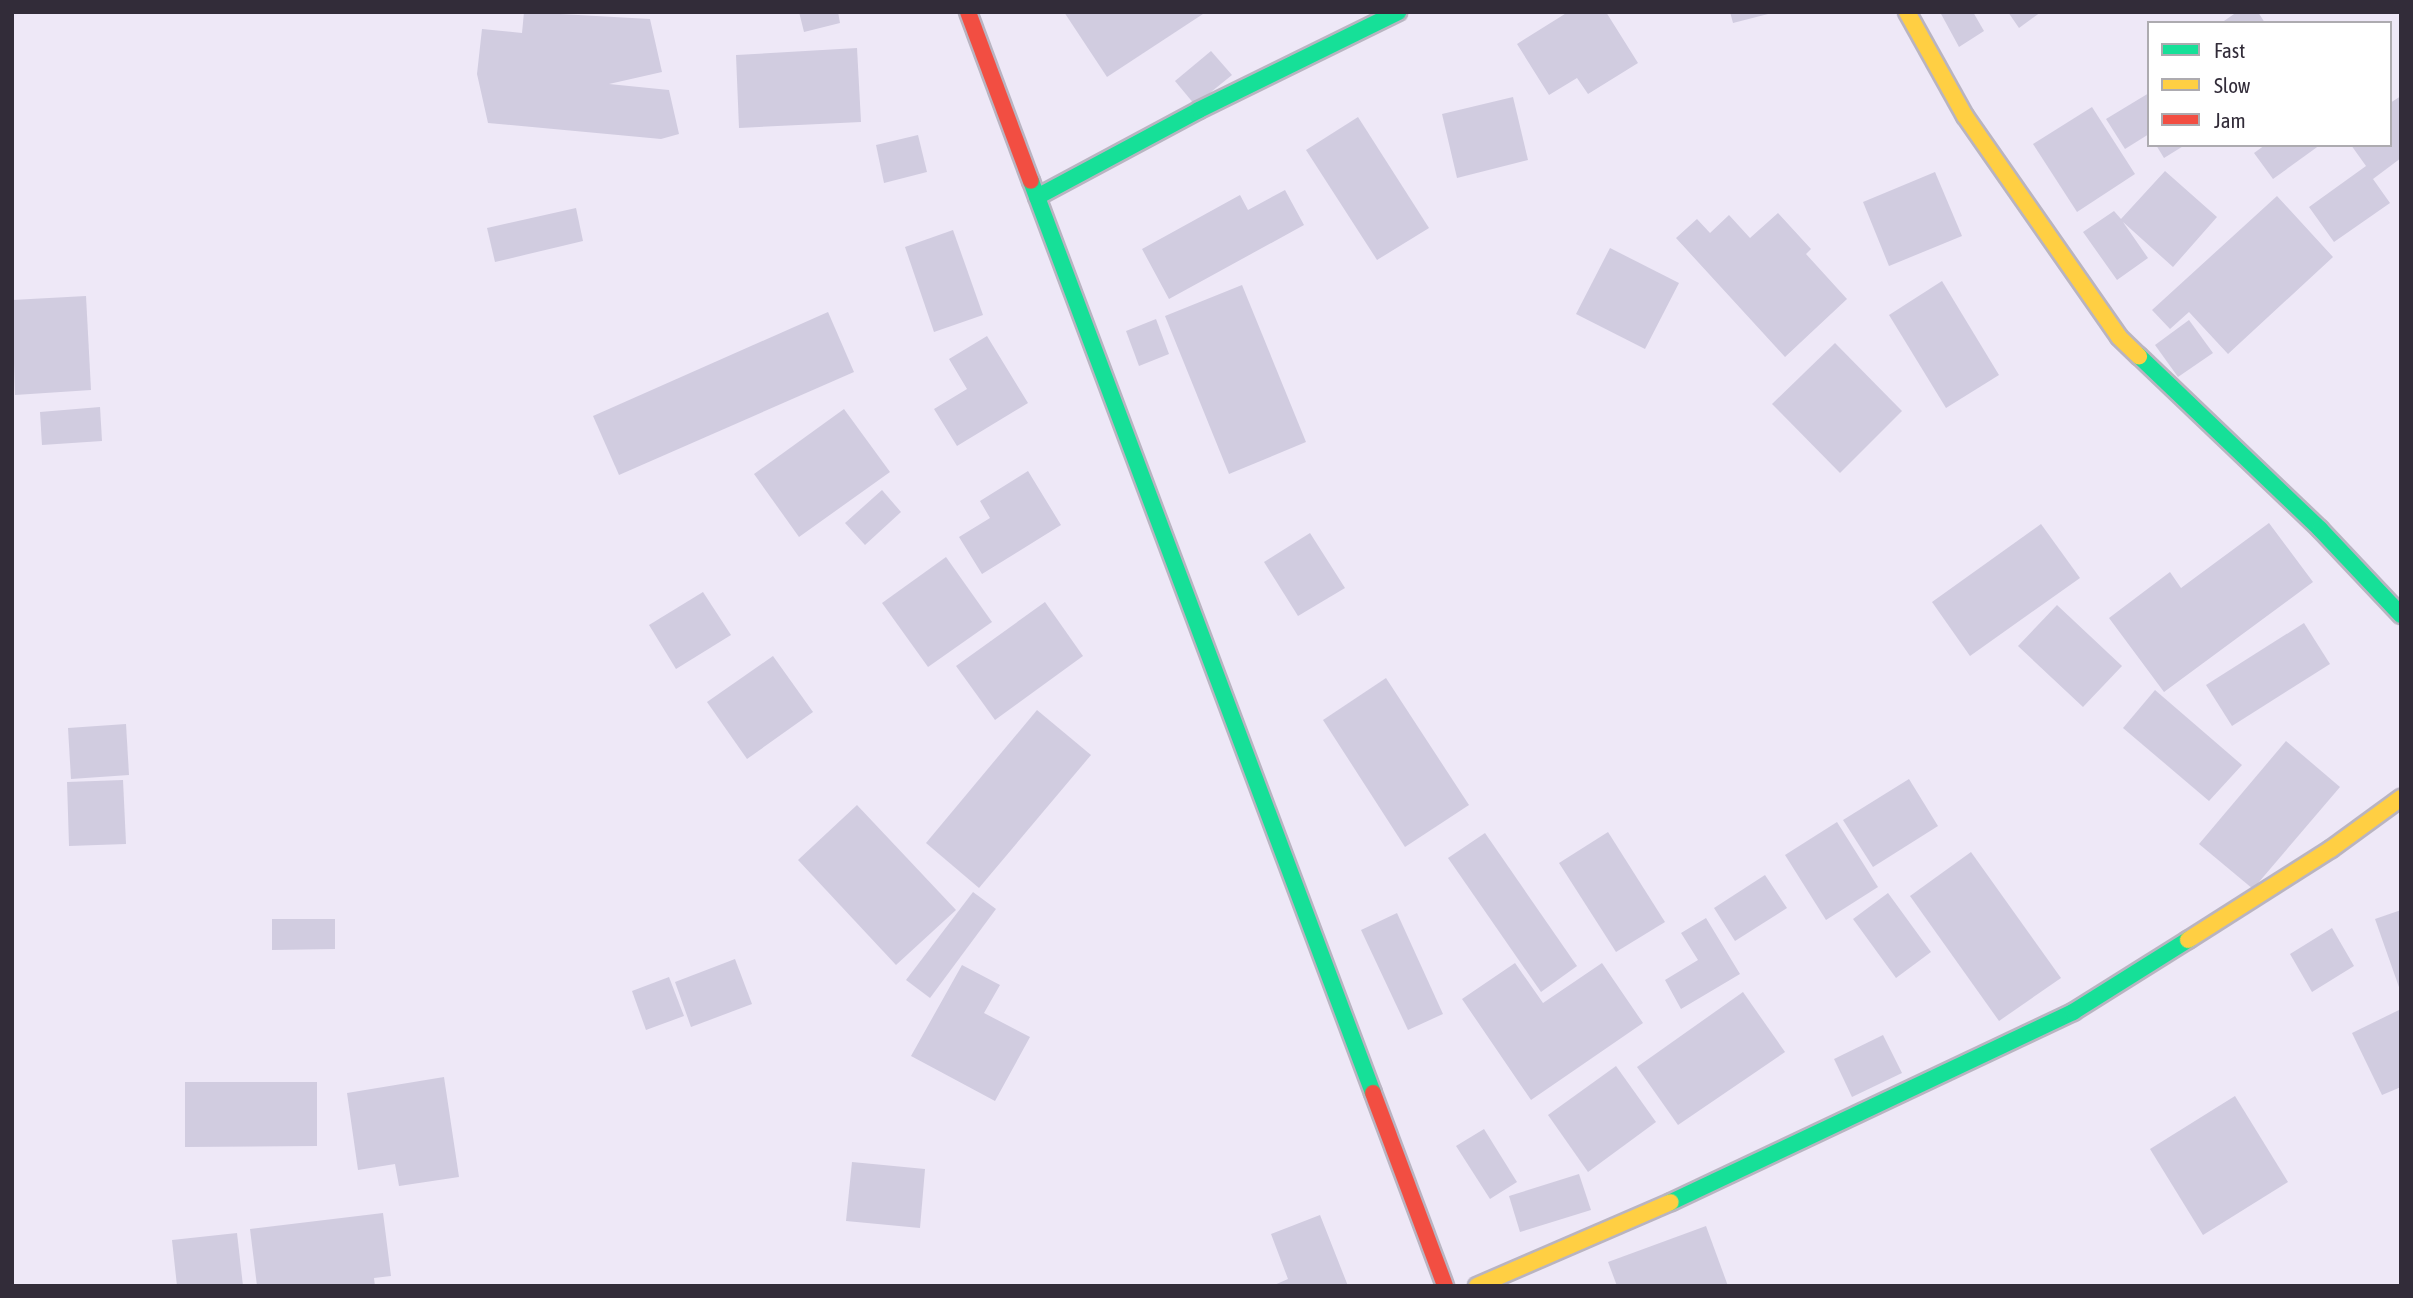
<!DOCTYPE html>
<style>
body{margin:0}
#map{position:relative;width:2413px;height:1298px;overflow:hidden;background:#eee8f7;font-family:"Asap Condensed",sans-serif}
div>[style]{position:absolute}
.building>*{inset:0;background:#d1cce0}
.roads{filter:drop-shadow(2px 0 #b9b4c1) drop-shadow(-2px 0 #b9b4c1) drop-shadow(0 2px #b9b4c1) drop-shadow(0 -2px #b9b4c1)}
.fast>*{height:16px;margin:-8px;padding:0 8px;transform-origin:8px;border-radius:8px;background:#16e098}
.slow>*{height:16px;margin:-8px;padding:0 8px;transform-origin:8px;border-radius:8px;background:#ffcf43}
.jam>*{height:16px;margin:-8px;padding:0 8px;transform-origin:8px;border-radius:8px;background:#f24e42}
span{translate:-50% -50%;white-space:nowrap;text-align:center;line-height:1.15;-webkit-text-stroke:7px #fff;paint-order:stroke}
.frame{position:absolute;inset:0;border:14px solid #322c39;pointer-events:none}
.legend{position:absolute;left:2147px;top:21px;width:245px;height:126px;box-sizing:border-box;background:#fff;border:2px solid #adabb0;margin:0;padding:9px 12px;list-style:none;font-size:21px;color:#322c39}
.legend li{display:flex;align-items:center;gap:14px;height:35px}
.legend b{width:35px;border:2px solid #adabb0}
</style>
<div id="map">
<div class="building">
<div style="clip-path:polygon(524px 12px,650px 19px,662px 72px,609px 84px,669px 90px,679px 134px,661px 139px,488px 123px,477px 74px,482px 29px,522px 33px)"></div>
<div style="clip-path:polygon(799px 12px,838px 12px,840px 23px,804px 32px)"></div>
<div style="clip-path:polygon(1064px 12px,1206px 12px,1107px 77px)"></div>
<div style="clip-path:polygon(1568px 12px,1606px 12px,1638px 63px,1588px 94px,1577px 78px,1549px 95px,1517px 44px)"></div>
<div style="clip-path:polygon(1730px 12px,1772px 12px,1772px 13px,1733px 23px)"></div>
<div style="clip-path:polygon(1940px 12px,1973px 12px,1984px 31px,1959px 47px)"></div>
<div style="clip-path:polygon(2008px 12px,2041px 12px,2019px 28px)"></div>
<div style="clip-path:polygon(2237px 12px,2258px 12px,2265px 23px,2221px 23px)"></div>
<div style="clip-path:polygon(857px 48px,861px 122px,739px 128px,736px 55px)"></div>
<div style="clip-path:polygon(1211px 51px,1232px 75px,1195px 105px,1175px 81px)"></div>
<div style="clip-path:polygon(2149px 93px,2149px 134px,2125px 149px,2106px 119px)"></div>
<div style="clip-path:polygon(2401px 96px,2401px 158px,2373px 179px,2390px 203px,2334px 242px,2309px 207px,2366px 166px,2351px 145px,2390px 145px,2390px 103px)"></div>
<div style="clip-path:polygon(1513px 97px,1528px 160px,1457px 178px,1442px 114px)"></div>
<div style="clip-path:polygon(2092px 107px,2135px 174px,2077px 212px,2033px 144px)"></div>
<div style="clip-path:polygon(1358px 117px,1429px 228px,1377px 260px,1306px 150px)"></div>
<div style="clip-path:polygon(918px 135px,927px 172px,884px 183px,876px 145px)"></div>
<div style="clip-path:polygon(2156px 145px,2185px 145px,2164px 158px)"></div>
<div style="clip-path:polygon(2265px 145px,2320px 145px,2273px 179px,2254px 153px)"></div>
<div style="clip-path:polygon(2165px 171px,2217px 217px,2173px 267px,2123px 222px,2148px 258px,2117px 280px,2083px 232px,2114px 211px,2121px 219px)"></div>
<div style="clip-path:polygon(1935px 172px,1962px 236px,1889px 266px,1863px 202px)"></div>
<div style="clip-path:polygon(1285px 190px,1304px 225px,1169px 299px,1142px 249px,1240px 195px,1248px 210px)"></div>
<div style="clip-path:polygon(2277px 196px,2333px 257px,2228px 354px,2189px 312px,2170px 329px,2152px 310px)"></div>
<div style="clip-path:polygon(576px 208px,583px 241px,495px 262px,487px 228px)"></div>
<div style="clip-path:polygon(1778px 213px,1811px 249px,1806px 254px,1847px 299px,1785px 357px,1676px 238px,1697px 219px,1710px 233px,1729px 215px,1750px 238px)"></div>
<div style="clip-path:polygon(953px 230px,983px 315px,934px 332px,905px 247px)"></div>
<div style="clip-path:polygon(1610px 248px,1679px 283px,1645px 349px,1576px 314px)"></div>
<div style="clip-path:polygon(1942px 281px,1999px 375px,1946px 408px,1889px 315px)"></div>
<div style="clip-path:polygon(1242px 285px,1306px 442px,1229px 474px,1165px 316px)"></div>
<div style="clip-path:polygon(86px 296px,91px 390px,15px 395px,12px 300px)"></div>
<div style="clip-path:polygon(828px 312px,854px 372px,619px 475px,593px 416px)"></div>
<div style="clip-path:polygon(1156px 319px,1169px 354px,1139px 366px,1126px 331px)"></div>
<div style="clip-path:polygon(2189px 320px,2213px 353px,2178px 377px,2155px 345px)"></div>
<div style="clip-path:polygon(987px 336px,1028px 403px,957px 446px,934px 409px,967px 389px,949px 359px)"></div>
<div style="clip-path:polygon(1835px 343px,1902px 411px,1840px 473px,1772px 404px)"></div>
<div style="clip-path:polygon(100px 407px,102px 441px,42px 445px,40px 412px)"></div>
<div style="clip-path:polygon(844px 409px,890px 472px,799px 537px,754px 474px)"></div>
<div style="clip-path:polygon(1028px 471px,1061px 525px,982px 574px,959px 537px,990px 518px,980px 501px)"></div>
<div style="clip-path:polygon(882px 490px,901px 512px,865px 545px,845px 523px)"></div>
<div style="clip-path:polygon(2269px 523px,2313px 582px,2164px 692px,2109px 618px,2170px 572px,2181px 588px)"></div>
<div style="clip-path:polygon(2041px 524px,2080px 578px,1970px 656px,1932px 602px)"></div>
<div style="clip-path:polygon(1310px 533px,1345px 588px,1298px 616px,1264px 562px)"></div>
<div style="clip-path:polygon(946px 557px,992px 622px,928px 667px,882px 603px)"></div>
<div style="clip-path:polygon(703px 592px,731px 635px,676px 669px,649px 625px)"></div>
<div style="clip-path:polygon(1045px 602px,1083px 656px,995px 720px,956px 666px)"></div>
<div style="clip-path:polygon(2057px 605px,2122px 666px,2083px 707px,2018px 646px)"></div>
<div style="clip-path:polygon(2304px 623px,2330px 664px,2232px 726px,2206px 685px)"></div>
<div style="clip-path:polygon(773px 656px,813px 712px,747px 759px,707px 702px)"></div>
<div style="clip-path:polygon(1386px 678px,1469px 805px,1405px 847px,1323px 720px)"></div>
<div style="clip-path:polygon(2155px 690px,2242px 765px,2209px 801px,2123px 728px)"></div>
<div style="clip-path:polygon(1037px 710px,1091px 755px,979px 888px,926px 843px)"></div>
<div style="clip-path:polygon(126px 724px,129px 775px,71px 779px,68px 728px)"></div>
<div style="clip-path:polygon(2286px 741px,2340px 787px,2253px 889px,2199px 844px)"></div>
<div style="clip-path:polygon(1909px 779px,1938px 826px,1873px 867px,1843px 820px)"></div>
<div style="clip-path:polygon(123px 780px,126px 844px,69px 846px,67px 782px)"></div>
<div style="clip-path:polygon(857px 805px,956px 910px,896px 965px,798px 860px)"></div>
<div style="clip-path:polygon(1837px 822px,1878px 887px,1826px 920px,1785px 855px)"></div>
<div style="clip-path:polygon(1608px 832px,1665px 922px,1616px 952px,1559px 863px)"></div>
<div style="clip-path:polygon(1485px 833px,1577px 966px,1541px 992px,1448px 858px)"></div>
<div style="clip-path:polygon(1971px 852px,2061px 978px,1999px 1021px,1910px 896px)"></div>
<div style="clip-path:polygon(1765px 875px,1787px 908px,1735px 941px,1714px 908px)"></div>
<div style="clip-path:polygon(973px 892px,996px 909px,930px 998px,906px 980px)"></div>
<div style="clip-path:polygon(1888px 893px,1931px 952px,1896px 978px,1853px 919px)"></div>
<div style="clip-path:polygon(2401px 910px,2401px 990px,2400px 990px,2375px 919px)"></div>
<div style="clip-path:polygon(1397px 913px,1443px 1014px,1408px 1030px,1361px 930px)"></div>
<div style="clip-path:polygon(1706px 918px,1740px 974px,1681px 1009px,1665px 980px,1698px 960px,1681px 933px)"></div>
<div style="clip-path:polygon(272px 919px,335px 919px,335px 949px,272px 950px)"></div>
<div style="clip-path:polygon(2332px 928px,2354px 966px,2312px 992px,2290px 954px)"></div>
<div style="clip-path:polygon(735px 959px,752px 1004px,691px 1027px,675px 982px)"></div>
<div style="clip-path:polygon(1515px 963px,1543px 1003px,1602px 963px,1643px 1023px,1531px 1100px,1462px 999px)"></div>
<div style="clip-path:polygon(962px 965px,1000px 985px,984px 1013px,1030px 1037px,995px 1101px,911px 1056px)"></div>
<div style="clip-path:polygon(669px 977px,684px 1016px,646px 1030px,632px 991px)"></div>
<div style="clip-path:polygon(1743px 992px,1785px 1052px,1678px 1125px,1637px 1067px)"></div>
<div style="clip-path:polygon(2401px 1009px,2401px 1087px,2382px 1095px,2352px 1033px)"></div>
<div style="clip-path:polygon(1883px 1035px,1902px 1073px,1852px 1097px,1834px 1059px)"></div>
<div style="clip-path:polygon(1616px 1066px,1656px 1122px,1588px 1172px,1548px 1115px)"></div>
<div style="clip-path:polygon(444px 1077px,459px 1177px,399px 1186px,395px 1164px,358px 1170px,347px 1093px)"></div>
<div style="clip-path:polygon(185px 1082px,317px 1082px,317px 1146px,185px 1147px)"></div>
<div style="clip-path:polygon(2235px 1096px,2288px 1182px,2203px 1235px,2150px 1149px)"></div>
<div style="clip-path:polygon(1484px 1129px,1517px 1182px,1490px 1199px,1456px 1146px)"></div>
<div style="clip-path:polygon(852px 1162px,925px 1169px,920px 1228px,846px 1221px)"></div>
<div style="clip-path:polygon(1579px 1174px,1591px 1210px,1520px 1232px,1509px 1196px)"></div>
<div style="clip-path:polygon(383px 1213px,391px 1276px,374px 1278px,375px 1286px,257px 1286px,250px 1229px)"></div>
<div style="clip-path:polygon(1320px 1215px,1348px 1286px,1272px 1286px,1288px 1279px,1271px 1234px)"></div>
<div style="clip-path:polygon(1706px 1226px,1728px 1286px,1617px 1286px,1608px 1262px)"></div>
<div style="clip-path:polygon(237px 1233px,243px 1286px,177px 1286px,172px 1240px)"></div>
</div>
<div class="roads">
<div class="fast">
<div style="left:1031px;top:181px;width:974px;rotate:69.44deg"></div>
<div style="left:1037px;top:197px;width:184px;rotate:-28.2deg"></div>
<div style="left:1199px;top:110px;width:222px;rotate:-26.2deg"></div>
<div style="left:2139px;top:356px;width:250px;rotate:43.7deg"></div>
<div style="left:2320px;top:529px;width:118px;rotate:46.7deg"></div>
<div style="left:1671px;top:1202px;width:445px;rotate:-25.3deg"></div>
<div style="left:2073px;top:1012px;width:136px;rotate:-32.1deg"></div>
</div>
<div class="slow">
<div style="left:1907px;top:12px;width:119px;rotate:60.9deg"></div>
<div style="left:1965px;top:116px;width:269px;rotate:55.1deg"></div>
<div style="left:2119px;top:337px;width:28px;rotate:44deg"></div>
<div style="left:2188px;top:940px;width:169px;rotate:-32.5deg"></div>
<div style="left:2331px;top:849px;width:87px;rotate:-36.1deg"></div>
<div style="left:1477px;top:1286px;width:211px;rotate:-23.4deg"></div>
</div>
<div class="jam">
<div style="left:968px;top:12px;width:180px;rotate:69.6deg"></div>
<div style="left:1373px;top:1093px;width:206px;rotate:69.5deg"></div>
</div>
</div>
<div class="frame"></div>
<ul class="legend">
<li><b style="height:9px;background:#16e098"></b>Fast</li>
<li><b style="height:9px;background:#ffcf43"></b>Slow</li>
<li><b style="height:9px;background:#f24e42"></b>Jam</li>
</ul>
</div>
